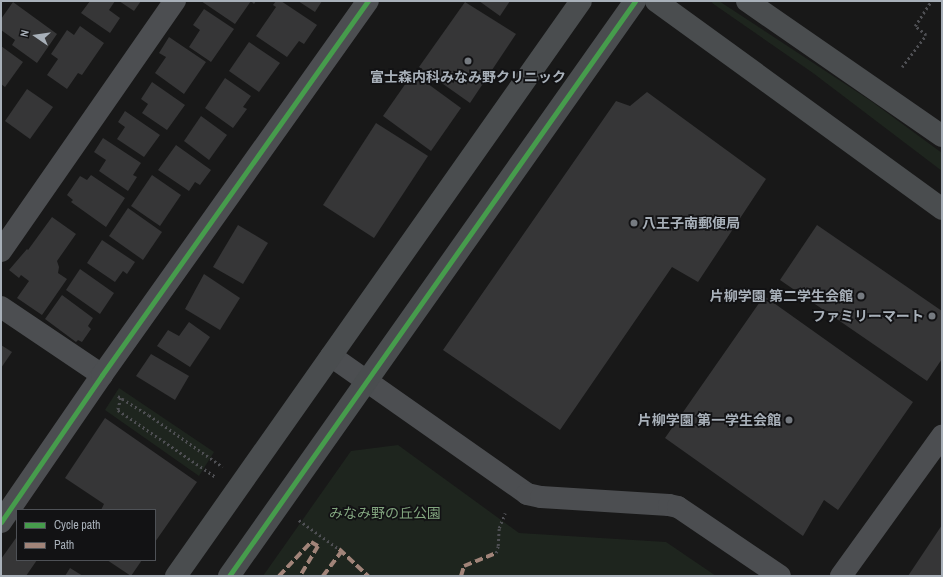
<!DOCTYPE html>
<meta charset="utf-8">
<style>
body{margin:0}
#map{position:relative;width:943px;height:577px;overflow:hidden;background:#181818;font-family:"Archivo Narrow","Noto Sans JP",sans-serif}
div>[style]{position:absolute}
.green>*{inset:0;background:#1e251e}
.building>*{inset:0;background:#363637}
.path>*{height:2.5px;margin-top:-1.25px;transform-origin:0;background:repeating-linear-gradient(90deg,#4e4f53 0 2px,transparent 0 5px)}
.street>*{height:22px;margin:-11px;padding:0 11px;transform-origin:11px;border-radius:11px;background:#4c4e51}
.secondary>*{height:22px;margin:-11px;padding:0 11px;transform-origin:11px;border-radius:11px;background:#4a4d4f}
.quiet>*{height:4px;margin-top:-2px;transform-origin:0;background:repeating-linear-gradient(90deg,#a18479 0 8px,transparent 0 12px)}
.cycleway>*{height:5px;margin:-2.5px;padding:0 2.5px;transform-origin:2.5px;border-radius:2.5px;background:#469c4c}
.dots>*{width:11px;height:11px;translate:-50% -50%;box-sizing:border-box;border:2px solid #121214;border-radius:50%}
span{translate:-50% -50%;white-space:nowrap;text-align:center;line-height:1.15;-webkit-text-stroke:3.5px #121214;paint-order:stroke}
.poi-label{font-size:14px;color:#a8b0b9;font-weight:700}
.left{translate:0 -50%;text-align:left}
.right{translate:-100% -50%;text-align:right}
.park-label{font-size:14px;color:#82a57f}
.frame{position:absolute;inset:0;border:2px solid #a8b0b9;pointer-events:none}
.legend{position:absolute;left:16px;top:509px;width:140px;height:52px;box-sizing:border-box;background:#121214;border:1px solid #4e5156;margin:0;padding:5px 7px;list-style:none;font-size:12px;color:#a8b0b9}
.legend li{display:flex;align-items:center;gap:8px;height:20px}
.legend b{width:20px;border:1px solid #4e5156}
.north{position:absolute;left:16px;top:16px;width:40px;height:40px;-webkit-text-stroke:3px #121214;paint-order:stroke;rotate:283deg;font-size:11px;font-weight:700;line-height:16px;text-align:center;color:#a8b0b9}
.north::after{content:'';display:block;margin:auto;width:14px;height:18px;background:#a8b0b9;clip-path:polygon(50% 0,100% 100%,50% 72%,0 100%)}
</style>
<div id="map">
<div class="green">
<div style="clip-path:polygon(713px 1px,719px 1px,871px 101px,942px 153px,942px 171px,813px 73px,712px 3px)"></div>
<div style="clip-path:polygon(119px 388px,214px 452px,199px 476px,105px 410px)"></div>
<div style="clip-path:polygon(398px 445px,519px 533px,666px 542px,716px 576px,263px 576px,351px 451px)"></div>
</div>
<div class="building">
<div style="clip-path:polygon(90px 1px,115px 1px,109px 10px,120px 18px,110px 33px,81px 13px)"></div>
<div style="clip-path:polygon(119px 1px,141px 1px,134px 11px)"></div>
<div style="clip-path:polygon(201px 1px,256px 1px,254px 4px,251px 1px,235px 24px)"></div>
<div style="clip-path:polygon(276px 1px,281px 1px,317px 25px,304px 44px,299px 41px,287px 57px,256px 36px,276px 7px,273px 5px)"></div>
<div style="clip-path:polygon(298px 1px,322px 1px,315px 12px)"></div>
<div style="clip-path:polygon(479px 1px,510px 1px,500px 16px)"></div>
<div style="clip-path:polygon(13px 2px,57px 34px,37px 63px,12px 45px,15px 40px,1px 30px,1px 19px)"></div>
<div style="clip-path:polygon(465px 2px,516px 34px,470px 103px,419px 67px)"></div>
<div style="clip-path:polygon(204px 9px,234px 29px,211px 62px,189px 47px,200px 30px,193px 25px)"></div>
<div style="clip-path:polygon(80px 26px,104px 43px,82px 75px,78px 73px,67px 89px,47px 75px,58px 59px,51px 54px,67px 30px,74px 35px)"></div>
<div style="clip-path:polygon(169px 37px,206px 62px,184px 94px,155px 73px,166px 57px,159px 53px)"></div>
<div style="clip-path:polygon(249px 42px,280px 63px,259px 92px,229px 71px)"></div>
<div style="clip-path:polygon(1px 46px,23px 62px,5px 87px,1px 84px)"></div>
<div style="clip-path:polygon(413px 73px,461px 108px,431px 151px,383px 116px)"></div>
<div style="clip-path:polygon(225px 78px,251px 96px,243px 107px,247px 109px,233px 128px,205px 108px)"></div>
<div style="clip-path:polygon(152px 82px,185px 105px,167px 130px,142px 113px,148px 104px,141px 99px)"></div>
<div style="clip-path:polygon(27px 89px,53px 107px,30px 139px,5px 121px)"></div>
<div style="clip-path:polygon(647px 92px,766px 179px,698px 282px,672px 267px,560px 430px,443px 350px,616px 101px,630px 106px)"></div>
<div style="clip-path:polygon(125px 111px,160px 135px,144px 157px,117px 139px,125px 127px,118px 122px)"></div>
<div style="clip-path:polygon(201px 116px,227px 135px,209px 160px,184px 141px)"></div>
<div style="clip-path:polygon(376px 123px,428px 156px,374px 238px,323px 205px)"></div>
<div style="clip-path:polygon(103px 138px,141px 163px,133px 175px,137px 177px,128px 191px,99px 171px,106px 160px,94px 152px)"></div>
<div style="clip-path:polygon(176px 145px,211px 170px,200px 185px,195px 182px,189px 191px,158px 170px)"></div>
<div style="clip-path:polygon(91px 175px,125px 198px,106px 227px,71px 202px,73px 200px,67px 195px,80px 176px,87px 180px)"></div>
<div style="clip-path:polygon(152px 175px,181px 195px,160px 226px,131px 206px)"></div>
<div style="clip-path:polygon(128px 208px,162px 232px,143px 260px,109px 236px)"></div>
<div style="clip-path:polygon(52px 217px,76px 234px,57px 261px,59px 267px,58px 273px,67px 279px,42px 315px,17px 298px,29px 281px,21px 275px,19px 278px,9px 270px,27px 249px,28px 250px)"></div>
<div style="clip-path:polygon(238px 225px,268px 243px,243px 284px,213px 267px)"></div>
<div style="clip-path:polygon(817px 225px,942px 311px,942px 359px,927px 381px,780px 280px)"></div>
<div style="clip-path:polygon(102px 240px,135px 262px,127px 274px,123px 271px,115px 282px,87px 263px)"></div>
<div style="clip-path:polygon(80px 269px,114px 293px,100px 314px,66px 290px)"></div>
<div style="clip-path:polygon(204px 274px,240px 298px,220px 330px,185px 309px)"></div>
<div style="clip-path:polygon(62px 295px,93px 318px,88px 326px,91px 329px,82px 342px,78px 340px,76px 342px,45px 319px)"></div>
<div style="clip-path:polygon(764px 296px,913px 402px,838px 510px,824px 500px,803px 536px,665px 438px)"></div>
<div style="clip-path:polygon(189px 322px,210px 337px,190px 367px,157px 346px,168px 330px,179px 336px)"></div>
<div style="clip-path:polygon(1px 345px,12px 352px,1px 368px)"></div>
<div style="clip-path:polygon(151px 354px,189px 376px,175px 400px,136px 376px)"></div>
<div style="clip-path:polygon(105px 418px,197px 482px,155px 542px,155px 510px,101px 510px,104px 504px,65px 478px)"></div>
<div style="clip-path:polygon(942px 525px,942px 576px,908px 576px)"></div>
<div style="clip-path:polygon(16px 538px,17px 560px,37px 560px,26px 576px,1px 576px,1px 559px)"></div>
<div style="clip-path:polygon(107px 560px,142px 560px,131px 576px)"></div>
<div style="clip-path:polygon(70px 568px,83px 576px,65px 576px)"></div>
</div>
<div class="path">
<div style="left:902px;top:67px;width:40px;rotate:-53deg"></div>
<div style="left:926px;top:35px;width:14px;rotate:-141deg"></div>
<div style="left:915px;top:26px;width:30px;rotate:-57deg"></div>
<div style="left:118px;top:396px;width:36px;rotate:32deg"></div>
<div style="left:149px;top:415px;width:90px;rotate:35.1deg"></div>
<div style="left:121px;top:398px;width:12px;rotate:104deg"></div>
<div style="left:118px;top:410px;width:119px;rotate:34.4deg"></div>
<div style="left:299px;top:520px;width:49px;rotate:35.9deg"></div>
<div style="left:496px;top:553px;width:7px;rotate:-74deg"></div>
<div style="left:498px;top:546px;width:18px;rotate:-87deg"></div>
<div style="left:499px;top:528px;width:16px;rotate:-68deg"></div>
</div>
<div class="street">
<div style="left:1px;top:251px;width:305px;rotate:-55.2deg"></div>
<div style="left:1px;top:307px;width:122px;rotate:34deg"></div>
<div style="left:331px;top:356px;width:240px;rotate:35.1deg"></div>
<div style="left:527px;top:494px;width:14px;rotate:12deg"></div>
<div style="left:541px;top:497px;width:128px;rotate:3.6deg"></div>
<div style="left:669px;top:505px;width:9px;rotate:13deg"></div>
<div style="left:678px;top:507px;width:123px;rotate:34.1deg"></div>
<div style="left:1px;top:522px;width:178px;rotate:-55.5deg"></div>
<div style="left:102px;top:375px;width:459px;rotate:-54.6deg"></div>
<div style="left:841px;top:576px;width:173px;rotate:-54.2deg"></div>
</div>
<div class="secondary">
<div style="left:656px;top:1px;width:354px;rotate:36deg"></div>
<div style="left:747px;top:1px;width:237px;rotate:34.7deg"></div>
<div style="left:176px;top:576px;width:703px;rotate:-54.84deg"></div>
<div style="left:229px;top:576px;width:704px;rotate:-54.77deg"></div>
</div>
<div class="quiet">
<div style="left:339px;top:549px;width:40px;rotate:43deg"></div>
<div style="left:279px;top:576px;width:47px;rotate:-46.7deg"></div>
<div style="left:311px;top:542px;width:8px;rotate:30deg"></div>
<div style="left:318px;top:546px;width:35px;rotate:121deg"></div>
<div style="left:323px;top:576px;width:31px;rotate:-53deg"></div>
<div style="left:461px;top:576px;width:10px;rotate:-73deg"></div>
<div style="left:464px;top:566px;width:35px;rotate:-22deg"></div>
</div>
<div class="cycleway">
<div style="left:1px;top:522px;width:178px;rotate:-55.5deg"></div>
<div style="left:102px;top:375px;width:459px;rotate:-54.6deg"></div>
<div style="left:229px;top:576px;width:704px;rotate:-54.77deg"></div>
</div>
<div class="dots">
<div style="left:468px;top:61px;background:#767b81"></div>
<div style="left:634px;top:223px;background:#767b81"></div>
<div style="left:861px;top:296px;background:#767b81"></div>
<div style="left:932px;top:316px;background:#767b81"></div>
<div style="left:789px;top:420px;background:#767b81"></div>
</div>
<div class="poi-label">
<span style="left:468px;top:77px">富士森内科みなみ野クリニック</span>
<span class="left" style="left:642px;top:223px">八王子南郵便局</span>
<span class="right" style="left:853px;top:296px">片柳学園 第二学生会館</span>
<span class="right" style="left:924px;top:316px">ファミリーマート</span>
<span class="right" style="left:781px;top:420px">片柳学園 第一学生会館</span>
</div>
<div class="park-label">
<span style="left:385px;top:513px">みなみ野の丘公園</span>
</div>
<div class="frame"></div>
<ul class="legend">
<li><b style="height:5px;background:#469c4c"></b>Cycle path</li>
<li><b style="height:5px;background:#a18479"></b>Path</li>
</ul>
<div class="north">N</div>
</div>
